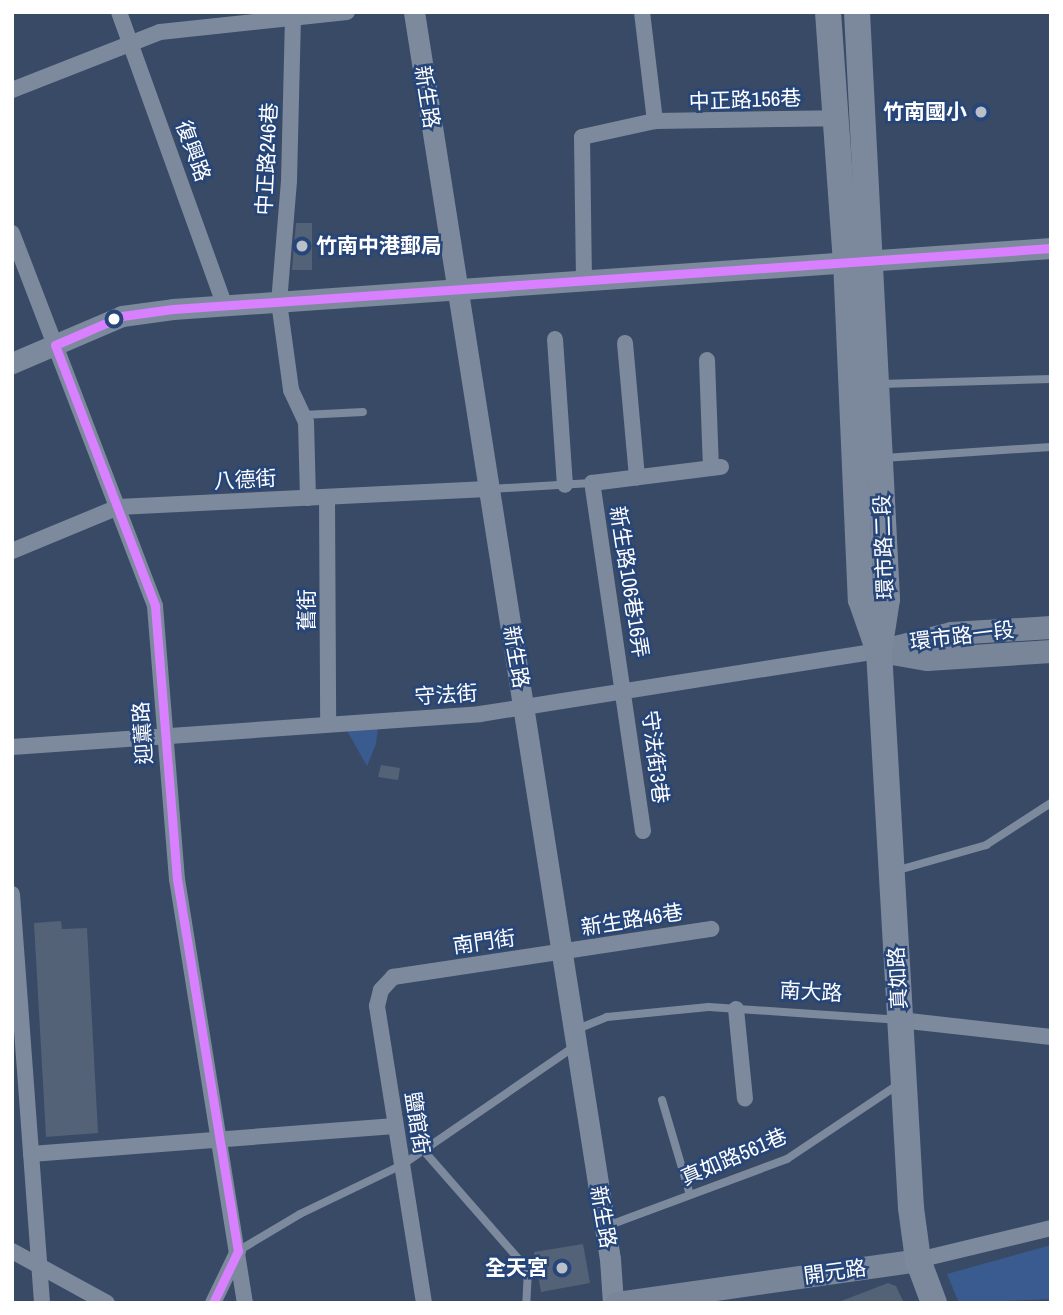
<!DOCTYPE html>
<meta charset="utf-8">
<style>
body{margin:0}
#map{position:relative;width:1063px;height:1315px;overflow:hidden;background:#394a66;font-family:"Archivo Narrow","Noto Sans TC",sans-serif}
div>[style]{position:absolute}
.green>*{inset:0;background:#3a5b90}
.building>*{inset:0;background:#546278}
.service>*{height:8px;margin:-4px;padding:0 4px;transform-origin:4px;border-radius:4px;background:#7d8a9d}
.minor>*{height:16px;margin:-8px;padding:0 8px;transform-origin:8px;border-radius:8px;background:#7d8a9d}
.tertiary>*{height:21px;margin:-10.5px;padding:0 10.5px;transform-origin:10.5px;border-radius:10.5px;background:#7d8a9d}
.secondary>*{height:23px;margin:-11.5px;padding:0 11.5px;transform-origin:11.5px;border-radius:11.5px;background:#798699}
.primary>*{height:26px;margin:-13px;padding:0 13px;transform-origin:13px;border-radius:13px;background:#7c889c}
.bus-1>*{height:9px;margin:-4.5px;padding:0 4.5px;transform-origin:4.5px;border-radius:4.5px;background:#d880ff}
.dots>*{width:19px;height:19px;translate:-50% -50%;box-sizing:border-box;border:4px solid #264579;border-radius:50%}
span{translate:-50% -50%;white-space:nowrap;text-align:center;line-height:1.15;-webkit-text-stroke:5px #264579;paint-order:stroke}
.street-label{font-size:21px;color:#fff}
.poi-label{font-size:21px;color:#fff;font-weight:700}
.right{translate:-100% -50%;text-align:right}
.left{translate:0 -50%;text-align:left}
.frame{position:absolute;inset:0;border:14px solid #fff;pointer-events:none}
</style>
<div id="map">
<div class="green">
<div style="clip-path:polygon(378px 728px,376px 744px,367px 766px,346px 729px)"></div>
<div style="clip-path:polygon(1051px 1245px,1051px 1299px,959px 1303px,947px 1274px)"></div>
</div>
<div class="building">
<div style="clip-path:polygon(296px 223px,312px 223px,312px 270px,292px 270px)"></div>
<div style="clip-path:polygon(381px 765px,400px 768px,398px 780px,378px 777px)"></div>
<div style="clip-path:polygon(61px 921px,62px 929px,87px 928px,98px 1133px,46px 1137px,34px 923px)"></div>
<div style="clip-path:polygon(583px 1244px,590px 1283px,541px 1292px,534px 1252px)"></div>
<div style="clip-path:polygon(888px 1283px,896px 1286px,904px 1303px,836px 1303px)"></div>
</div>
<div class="service">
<div style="left:880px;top:384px;width:171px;rotate:-1.7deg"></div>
<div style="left:303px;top:415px;width:60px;rotate:-2.9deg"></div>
<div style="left:884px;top:458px;width:167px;rotate:-3.8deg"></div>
<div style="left:490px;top:489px;width:102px;rotate:-3.4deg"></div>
<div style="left:895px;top:871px;width:95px;rotate:-15.9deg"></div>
<div style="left:986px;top:845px;width:77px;rotate:-32.9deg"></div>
<div style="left:575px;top:1030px;width:35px;rotate:-22deg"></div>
<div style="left:607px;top:1017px;width:102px;rotate:-5.6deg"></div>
<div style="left:709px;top:1007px;width:189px;rotate:3.9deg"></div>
<div style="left:662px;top:1100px;width:99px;rotate:73.6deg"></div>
<div style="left:424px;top:1151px;width:158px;rotate:48.8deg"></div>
<div style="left:528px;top:1270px;width:33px;rotate:93deg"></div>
<div style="left:607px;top:1226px;width:192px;rotate:-20.4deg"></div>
<div style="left:787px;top:1159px;width:135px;rotate:-33.8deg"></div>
<div style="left:238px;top:1251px;width:72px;rotate:-30.8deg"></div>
<div style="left:300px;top:1214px;width:113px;rotate:-25.7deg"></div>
<div style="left:402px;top:1165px;width:209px;rotate:-34.5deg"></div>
</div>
<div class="minor">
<div style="left:119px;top:12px;width:313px;rotate:70.2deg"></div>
<div style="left:642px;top:12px;width:110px;rotate:83.2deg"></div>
<div style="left:293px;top:17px;width:164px;rotate:91.4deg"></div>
<div style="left:289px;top:181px;width:121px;rotate:94.7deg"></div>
<div style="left:279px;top:302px;width:89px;rotate:82.2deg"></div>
<div style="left:291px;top:390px;width:35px;rotate:65deg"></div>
<div style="left:306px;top:422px;width:76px;rotate:88.5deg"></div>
<div style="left:12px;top:90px;width:159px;rotate:-21.4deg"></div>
<div style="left:160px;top:32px;width:188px;rotate:-6.1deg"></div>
<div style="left:12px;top:233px;width:399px;rotate:69deg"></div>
<div style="left:155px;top:606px;width:274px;rotate:85.4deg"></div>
<div style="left:177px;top:879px;width:429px;rotate:80.9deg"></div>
<div style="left:584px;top:281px;width:144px;rotate:-90.8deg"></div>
<div style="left:582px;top:137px;width:75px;rotate:-12.4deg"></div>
<div style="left:655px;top:121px;width:181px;rotate:-0.9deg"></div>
<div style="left:555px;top:339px;width:146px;rotate:86.1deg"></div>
<div style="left:625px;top:343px;width:135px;rotate:84.9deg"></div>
<div style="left:707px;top:360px;width:108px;rotate:87.9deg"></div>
<div style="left:327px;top:497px;width:226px;rotate:89.7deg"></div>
<div style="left:12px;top:551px;width:115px;rotate:-22.5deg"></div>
<div style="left:118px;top:507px;width:370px;rotate:-2.8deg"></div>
<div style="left:12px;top:747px;width:469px;rotate:-4deg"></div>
<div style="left:480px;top:714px;width:404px;rotate:-9deg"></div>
<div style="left:643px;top:831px;width:352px;rotate:-98.3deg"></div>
<div style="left:592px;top:483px;width:130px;rotate:-7.1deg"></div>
<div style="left:12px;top:894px;width:410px;rotate:85.8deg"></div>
<div style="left:736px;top:1009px;width:90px;rotate:84.3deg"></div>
<div style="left:900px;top:1020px;width:152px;rotate:6.4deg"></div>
<div style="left:31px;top:1154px;width:365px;rotate:-4.4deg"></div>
<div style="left:12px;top:1251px;width:108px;rotate:28.7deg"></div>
<div style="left:918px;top:1260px;width:137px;rotate:-13.5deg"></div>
<div style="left:213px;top:1303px;width:58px;rotate:-64.3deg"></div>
<div style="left:424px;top:1303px;width:301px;rotate:-99deg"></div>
<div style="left:377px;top:1006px;width:16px;rotate:-76deg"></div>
<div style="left:381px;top:990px;width:18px;rotate:-47deg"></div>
<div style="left:393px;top:977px;width:322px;rotate:-8.6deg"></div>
</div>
<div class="tertiary">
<div style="left:414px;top:12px;width:1262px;rotate:81.07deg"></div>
<div style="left:610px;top:1259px;width:44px;rotate:86.1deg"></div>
<div style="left:12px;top:363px;width:120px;rotate:-23.1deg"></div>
<div style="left:122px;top:316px;width:51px;rotate:-7.8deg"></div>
<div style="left:173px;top:309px;width:880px;rotate:-3.97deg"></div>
</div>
<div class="secondary">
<div style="left:879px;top:651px;width:74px;rotate:-14deg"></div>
<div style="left:951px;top:633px;width:100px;rotate:-3.4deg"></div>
<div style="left:886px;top:652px;width:42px;rotate:9.7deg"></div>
<div style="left:927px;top:659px;width:124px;rotate:-3.7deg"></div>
<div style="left:617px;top:1303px;width:304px;rotate:-8.1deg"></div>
</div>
<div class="primary">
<div style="left:828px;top:12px;width:250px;rotate:85.9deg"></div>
<div style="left:846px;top:261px;width:339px;rotate:87.5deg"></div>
<div style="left:861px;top:600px;width:49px;rotate:70.8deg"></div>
<div style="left:857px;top:12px;width:588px;rotate:87.07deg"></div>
<div style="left:887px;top:599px;width:53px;rotate:98.7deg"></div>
<div style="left:879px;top:651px;width:558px;rotate:86.71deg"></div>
<div style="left:911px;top:1208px;width:52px;rotate:82.3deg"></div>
<div style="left:918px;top:1260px;width:46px;rotate:69.6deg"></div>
</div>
<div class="bus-1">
<div style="left:55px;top:345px;width:73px;rotate:-23.4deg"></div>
<div style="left:122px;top:316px;width:51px;rotate:-7.8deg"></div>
<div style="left:173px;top:309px;width:880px;rotate:-3.97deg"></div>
<div style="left:55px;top:345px;width:280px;rotate:69deg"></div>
<div style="left:155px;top:606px;width:274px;rotate:85.4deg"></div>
<div style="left:177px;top:879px;width:377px;rotate:80.7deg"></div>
<div style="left:213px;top:1303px;width:58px;rotate:-64.3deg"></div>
</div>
<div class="dots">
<div style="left:981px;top:112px;background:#bac0c9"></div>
<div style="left:302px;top:246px;background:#bac0c9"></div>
<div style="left:114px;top:319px;background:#fff"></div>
<div style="left:562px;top:1268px;background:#bac0c9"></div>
</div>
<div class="street-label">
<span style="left:427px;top:97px;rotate:81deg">新生路</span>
<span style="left:745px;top:100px;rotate:-2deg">中正路156巷</span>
<span style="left:193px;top:151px;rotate:70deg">復興路</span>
<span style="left:267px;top:159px;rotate:-87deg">中正路246巷</span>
<span style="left:245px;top:480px;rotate:-3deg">八德街</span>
<span style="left:884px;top:547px;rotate:-92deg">環市路二段</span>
<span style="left:629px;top:582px;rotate:81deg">新生路106巷16弄</span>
<span style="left:307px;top:610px;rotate:-90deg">舊街</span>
<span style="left:962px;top:636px;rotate:-7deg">環市路一段</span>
<span style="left:516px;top:657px;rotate:80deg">新生路</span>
<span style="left:446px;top:695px;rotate:-4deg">守法街</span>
<span style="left:143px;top:733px;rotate:-94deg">迎薰路</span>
<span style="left:655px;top:757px;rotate:83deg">守法街3巷</span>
<span style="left:632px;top:920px;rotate:-9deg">新生路46巷</span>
<span style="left:484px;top:942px;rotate:-8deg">南門街</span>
<span style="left:898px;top:978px;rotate:-93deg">真如路</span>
<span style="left:811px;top:992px;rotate:3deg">南大路</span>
<span style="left:417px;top:1123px;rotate:81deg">鹽館街</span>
<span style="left:734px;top:1157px;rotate:-23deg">真如路561巷</span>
<span style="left:603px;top:1217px;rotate:80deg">新生路</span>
<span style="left:835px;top:1272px;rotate:-8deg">開元路</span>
</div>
<div class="poi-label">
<span class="right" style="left:967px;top:112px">竹南國小</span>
<span class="left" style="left:316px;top:246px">竹南中港郵局</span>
<span class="right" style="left:548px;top:1268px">全天宮</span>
</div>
<div class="frame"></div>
</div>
